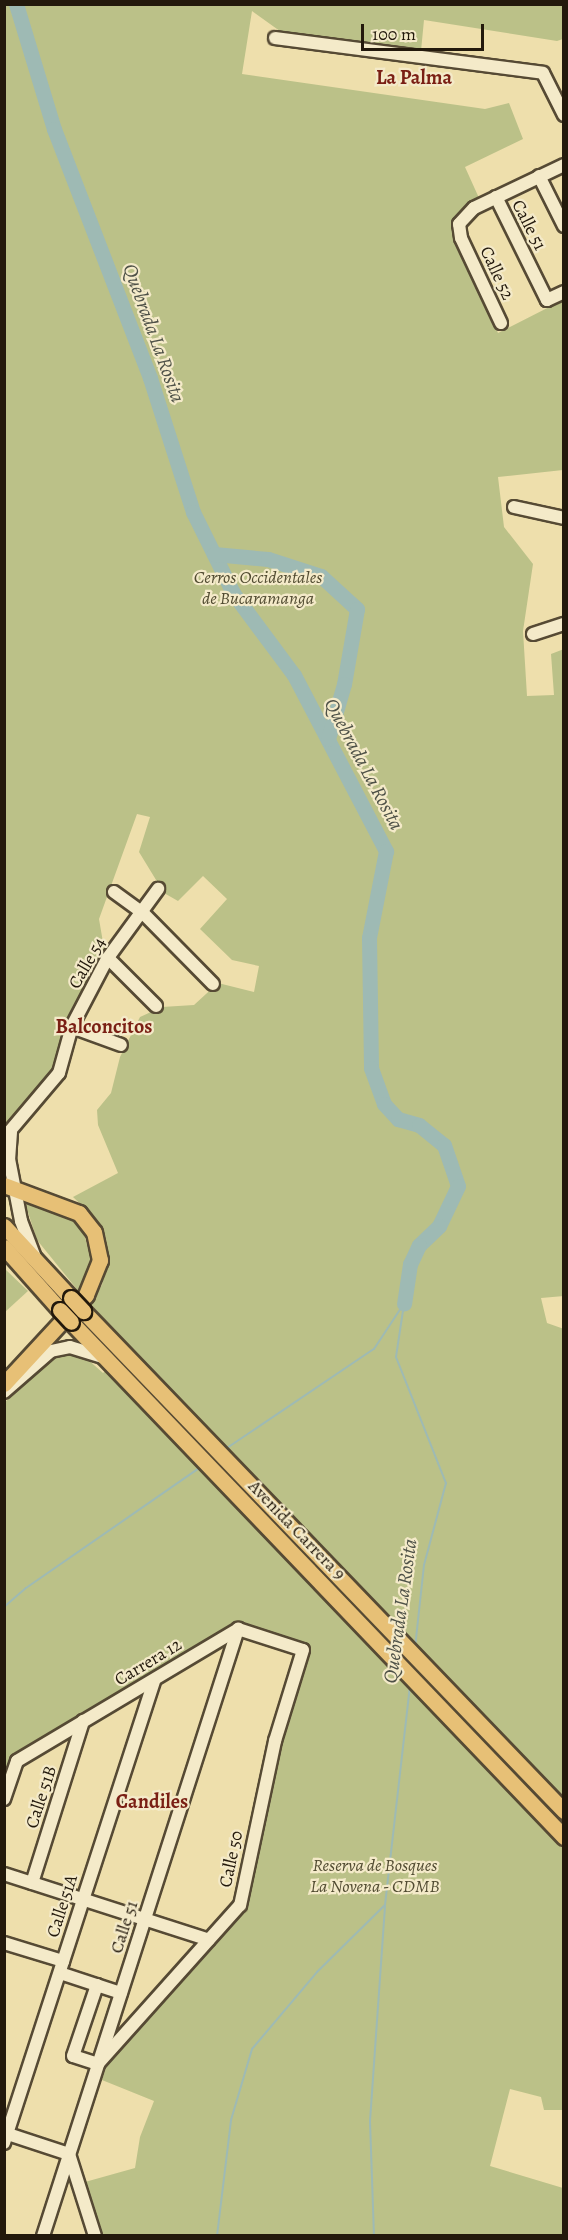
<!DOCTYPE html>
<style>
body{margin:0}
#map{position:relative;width:568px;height:2240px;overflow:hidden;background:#eedfac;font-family:Alegreya,serif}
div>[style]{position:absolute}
.green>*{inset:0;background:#bbc188}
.stream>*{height:2px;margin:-1px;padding:0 1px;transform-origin:1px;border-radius:1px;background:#9ebab4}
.river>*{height:15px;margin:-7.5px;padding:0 7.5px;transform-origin:7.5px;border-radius:7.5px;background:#9ebab4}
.roads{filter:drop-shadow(2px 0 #564a34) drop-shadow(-2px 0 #564a34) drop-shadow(0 2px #564a34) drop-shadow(0 -2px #564a34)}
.minor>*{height:12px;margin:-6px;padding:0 6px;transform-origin:6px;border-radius:6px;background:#f4eac9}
.major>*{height:15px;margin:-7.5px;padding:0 7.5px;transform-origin:7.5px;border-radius:7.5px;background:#e7c076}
.bridges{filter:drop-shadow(2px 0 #23190c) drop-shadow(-2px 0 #23190c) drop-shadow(0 2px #23190c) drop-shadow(0 -2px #23190c)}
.major-bridge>*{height:15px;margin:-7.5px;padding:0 7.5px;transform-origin:7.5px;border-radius:7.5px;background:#e7c076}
span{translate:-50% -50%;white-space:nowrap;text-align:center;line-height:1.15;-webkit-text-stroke:4.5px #f4eac9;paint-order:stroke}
.street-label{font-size:18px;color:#23190c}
.park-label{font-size:18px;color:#514b31;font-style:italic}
.neighbourhood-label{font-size:20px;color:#7a1f14;font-weight:700}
.water-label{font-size:20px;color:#4e5147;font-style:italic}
.frame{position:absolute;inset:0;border:6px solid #23190c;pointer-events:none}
.scale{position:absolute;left:361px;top:24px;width:123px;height:27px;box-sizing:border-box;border:3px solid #23190c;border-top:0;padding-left:8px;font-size:18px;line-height:21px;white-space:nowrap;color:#23190c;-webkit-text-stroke:4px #f4eac9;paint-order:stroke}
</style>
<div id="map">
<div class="green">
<div style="clip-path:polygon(5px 5px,563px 5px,563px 39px,557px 41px,424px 20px,421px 51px,284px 34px,252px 11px,242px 74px,485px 109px,509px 103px,523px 139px,465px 167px,479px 198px,462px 212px,455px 223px,454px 237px,498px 333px,563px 300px,563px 470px,498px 477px,504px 527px,533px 564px,523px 631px,527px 696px,554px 695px,551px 654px,564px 649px,564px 1296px,541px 1298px,547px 1323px,564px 1329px,564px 2110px,544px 2110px,541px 2097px,510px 2089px,490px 2166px,563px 2188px,563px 2235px,101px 2235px,85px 2182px,135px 2168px,140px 2137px,154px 2101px,102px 2080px,108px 2061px,246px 1906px,281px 1739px,309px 1645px,237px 1623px,12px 1756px,5px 1781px,5px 1402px,53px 1358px,65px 1354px,85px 1357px,103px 1373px,130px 1348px,90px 1303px,102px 1285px,107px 1260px,106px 1238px,92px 1215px,73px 1197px,118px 1173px,98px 1125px,97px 1110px,111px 1093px,120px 1057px,140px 1017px,162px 1007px,194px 1005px,218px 983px,254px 992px,259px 966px,232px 960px,200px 929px,227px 899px,203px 876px,178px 901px,164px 893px,139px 852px,150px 817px,137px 814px,99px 919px,105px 954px,64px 1030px,55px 1070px,5px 1130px)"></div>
<div style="clip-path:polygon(24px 1200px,68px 1213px,82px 1226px,92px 1263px,80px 1293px,37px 1240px)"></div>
<div style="clip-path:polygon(5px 1269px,28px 1291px,5px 1312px)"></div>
</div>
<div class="stream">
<div style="left:404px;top:1304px;width:54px;rotate:98.6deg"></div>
<div style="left:396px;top:1357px;width:136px;rotate:68.4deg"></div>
<div style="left:446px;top:1483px;width:85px;rotate:105deg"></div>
<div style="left:424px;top:1565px;width:83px;rotate:96.2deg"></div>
<div style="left:224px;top:1450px;width:181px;rotate:-34deg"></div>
<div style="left:374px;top:1349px;width:53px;rotate:-56.6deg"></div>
<div style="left:4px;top:1607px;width:29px;rotate:-41deg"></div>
<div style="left:26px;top:1588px;width:214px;rotate:-34.7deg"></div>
<div style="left:217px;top:2236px;width:117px;rotate:-83.1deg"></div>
<div style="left:231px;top:2120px;width:74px;rotate:-73.5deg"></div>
<div style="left:252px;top:2049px;width:101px;rotate:-49.8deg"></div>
<div style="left:317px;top:1972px;width:95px;rotate:-44.6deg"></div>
<div style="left:385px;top:1905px;width:220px;rotate:-83.5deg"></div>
<div style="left:374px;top:2236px;width:115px;rotate:-92deg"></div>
<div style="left:370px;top:2121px;width:216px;rotate:-86deg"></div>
</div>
<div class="river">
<div style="left:16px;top:4px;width:131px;rotate:73.1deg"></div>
<div style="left:54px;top:129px;width:267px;rotate:68.9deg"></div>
<div style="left:150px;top:378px;width:141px;rotate:72.2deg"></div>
<div style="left:193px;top:512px;width:90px;rotate:63.7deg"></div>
<div style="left:233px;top:593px;width:102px;rotate:53.4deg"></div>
<div style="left:294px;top:675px;width:199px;rotate:62.4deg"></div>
<div style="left:386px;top:851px;width:89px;rotate:101.1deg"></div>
<div style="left:369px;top:938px;width:130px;rotate:89.1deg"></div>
<div style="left:371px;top:1068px;width:38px;rotate:70deg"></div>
<div style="left:384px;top:1104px;width:21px;rotate:47deg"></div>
<div style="left:398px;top:1119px;width:22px;rotate:16deg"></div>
<div style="left:419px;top:1125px;width:32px;rotate:39deg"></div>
<div style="left:444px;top:1145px;width:43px;rotate:71.1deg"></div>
<div style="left:458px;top:1186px;width:44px;rotate:115.4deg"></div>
<div style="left:439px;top:1226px;width:28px;rotate:136deg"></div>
<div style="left:419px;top:1245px;width:21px;rotate:115deg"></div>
<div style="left:410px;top:1264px;width:40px;rotate:98.5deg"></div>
<div style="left:214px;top:554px;width:54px;rotate:5.3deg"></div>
<div style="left:268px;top:559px;width:56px;rotate:17.8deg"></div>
<div style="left:321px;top:576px;width:49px;rotate:42.5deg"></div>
<div style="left:357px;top:609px;width:76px;rotate:99.8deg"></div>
<div style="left:344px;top:684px;width:57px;rotate:106.2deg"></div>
</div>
<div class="roads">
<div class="minor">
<div style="left:275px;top:38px;width:270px;rotate:7.4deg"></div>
<div style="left:543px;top:73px;width:47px;rotate:63.4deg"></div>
<div style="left:539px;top:176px;width:56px;rotate:63.4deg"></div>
<div style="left:496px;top:197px;width:115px;rotate:63.7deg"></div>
<div style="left:547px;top:300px;width:19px;rotate:-25deg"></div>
<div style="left:501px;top:323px;width:94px;rotate:-115.2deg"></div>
<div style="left:461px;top:238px;width:14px;rotate:-98deg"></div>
<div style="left:459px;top:224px;width:22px;rotate:-47deg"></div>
<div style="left:474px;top:208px;width:100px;rotate:-25.5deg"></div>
<div style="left:514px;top:507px;width:51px;rotate:12.4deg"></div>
<div style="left:533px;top:634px;width:33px;rotate:-18deg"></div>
<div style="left:114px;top:892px;width:34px;rotate:36deg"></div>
<div style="left:142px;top:912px;width:101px;rotate:45.4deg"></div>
<div style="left:108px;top:958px;width:68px;rotate:45deg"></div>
<div style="left:72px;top:1027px;width:52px;rotate:20.2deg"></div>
<div style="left:11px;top:1132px;width:27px;rotate:94deg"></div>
<div style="left:9px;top:1159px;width:63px;rotate:79deg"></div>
<div style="left:21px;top:1221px;width:39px;rotate:69deg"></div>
<div style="left:4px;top:1138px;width:85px;rotate:-49.8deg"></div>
<div style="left:59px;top:1073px;width:49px;rotate:-74.5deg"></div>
<div style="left:72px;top:1026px;width:76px;rotate:-62.4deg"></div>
<div style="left:107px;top:959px;width:87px;rotate:-53.9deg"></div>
<div style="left:4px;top:1392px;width:62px;rotate:-41.1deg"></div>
<div style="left:51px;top:1351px;width:19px;rotate:-12deg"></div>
<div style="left:70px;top:1347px;width:34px;rotate:17deg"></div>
<div style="left:4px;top:1799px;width:40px;rotate:-71.1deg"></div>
<div style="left:17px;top:1761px;width:257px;rotate:-30.8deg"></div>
<div style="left:238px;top:1629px;width:68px;rotate:17.9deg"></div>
<div style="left:303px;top:1650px;width:95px;rotate:107.1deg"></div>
<div style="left:275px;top:1741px;width:168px;rotate:102deg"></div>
<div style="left:240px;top:1905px;width:213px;rotate:131.8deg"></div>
<div style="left:98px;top:2064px;width:26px;rotate:-162deg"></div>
<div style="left:73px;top:2056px;width:75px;rotate:-71.3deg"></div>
<div style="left:4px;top:1874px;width:215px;rotate:17.8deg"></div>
<div style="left:32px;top:1883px;width:170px;rotate:-72.5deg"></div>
<div style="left:4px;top:1943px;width:62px;rotate:17deg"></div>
<div style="left:60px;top:1973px;width:64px;rotate:18.2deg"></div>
<div style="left:6px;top:2126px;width:8px;rotate:76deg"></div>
<div style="left:8px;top:2134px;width:64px;rotate:18.2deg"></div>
<div style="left:69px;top:2154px;width:86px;rotate:72.4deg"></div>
<div style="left:4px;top:2143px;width:487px;rotate:-72deg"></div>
<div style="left:43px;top:2236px;width:638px;rotate:-72.19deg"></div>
</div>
<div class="major">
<div style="left:4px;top:1185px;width:80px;rotate:20.5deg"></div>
<div style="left:79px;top:1213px;width:24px;rotate:52deg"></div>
<div style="left:94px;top:1232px;width:29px;rotate:78deg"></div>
<div style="left:100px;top:1260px;width:38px;rotate:112deg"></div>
<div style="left:86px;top:1295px;width:121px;rotate:132.7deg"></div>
<div style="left:4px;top:1226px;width:98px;rotate:47.1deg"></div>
<div style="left:4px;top:1247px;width:84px;rotate:48.4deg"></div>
<div style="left:83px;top:1311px;width:694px;rotate:46.11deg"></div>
<div style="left:71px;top:1322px;width:713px;rotate:46.25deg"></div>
</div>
</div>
<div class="bridges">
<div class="major-bridge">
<div style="left:71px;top:1298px;width:18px;rotate:47deg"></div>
<div style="left:60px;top:1310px;width:16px;rotate:47deg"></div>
</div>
</div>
<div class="street-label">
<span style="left:529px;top:225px;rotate:63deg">Calle 51</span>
<span style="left:497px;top:273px;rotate:65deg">Calle 52</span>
<span style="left:87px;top:963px;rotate:-60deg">Calle 54</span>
<span style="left:297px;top:1530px;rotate:46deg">Avenida Carrera 9</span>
<span style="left:148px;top:1662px;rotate:-31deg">Carrera 12</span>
<span style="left:41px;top:1797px;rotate:-72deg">Calle 51B</span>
<span style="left:231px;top:1859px;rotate:-78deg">Calle 50</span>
<span style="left:62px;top:1906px;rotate:-72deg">Calle 51A</span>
<span style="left:124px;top:1927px;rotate:-72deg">Calle 51</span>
</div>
<div class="park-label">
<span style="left:258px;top:588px">Cerros Occidentales<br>de Bucaramanga</span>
<span style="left:375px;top:1876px">Reserva de Bosques<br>La Novena - CDMB</span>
</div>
<div class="neighbourhood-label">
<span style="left:414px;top:77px">La Palma</span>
<span style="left:104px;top:1026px">Balconcitos</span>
<span style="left:152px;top:1801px">Candiles</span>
</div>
<div class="water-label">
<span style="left:154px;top:333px;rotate:70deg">Quebrada La Rosita</span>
<span style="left:364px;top:764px;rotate:62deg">Quebrada La Rosita</span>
<span style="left:400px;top:1611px;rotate:-82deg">Quebrada La Rosita</span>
</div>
<div class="frame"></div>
<div class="scale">100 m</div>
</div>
